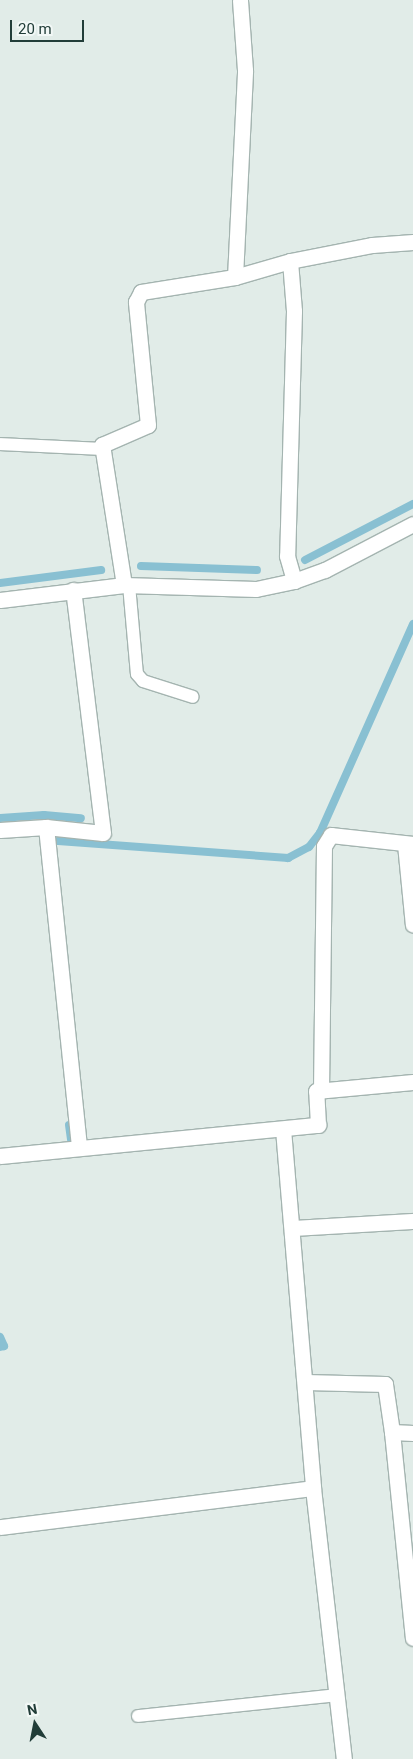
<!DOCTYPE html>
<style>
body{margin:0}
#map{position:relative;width:413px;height:1759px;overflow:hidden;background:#e1ece8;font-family:Roboto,sans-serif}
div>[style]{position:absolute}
.stream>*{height:8px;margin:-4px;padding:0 4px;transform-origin:4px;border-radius:4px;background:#89c0d2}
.roads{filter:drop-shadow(1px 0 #a4b4b0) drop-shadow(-1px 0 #a4b4b0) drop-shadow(0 1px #a4b4b0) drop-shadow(0 -1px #a4b4b0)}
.service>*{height:12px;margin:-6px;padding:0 6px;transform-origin:6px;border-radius:6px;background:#fff}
.minor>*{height:15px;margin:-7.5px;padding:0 7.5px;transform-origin:7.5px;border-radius:7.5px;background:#fff}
span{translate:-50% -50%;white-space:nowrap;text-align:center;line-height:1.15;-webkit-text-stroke:4px #f2f8f6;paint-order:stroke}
.north{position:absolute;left:10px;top:1699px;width:50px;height:50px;-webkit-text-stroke:4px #f2f8f6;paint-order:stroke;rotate:349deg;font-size:14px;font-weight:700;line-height:20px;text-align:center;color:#213d38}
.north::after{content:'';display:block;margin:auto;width:18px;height:22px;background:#213d38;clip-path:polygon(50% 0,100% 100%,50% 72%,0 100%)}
.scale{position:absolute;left:10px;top:20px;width:74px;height:22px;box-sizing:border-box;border:2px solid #213d38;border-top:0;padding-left:6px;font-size:15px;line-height:18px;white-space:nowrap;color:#213d38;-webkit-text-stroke:4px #f2f8f6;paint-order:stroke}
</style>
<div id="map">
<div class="stream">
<div style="left:305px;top:560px;width:122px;rotate:-27.4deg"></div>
<div style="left:141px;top:566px;width:116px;rotate:2deg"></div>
<div style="left:0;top:583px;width:102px;rotate:-7.3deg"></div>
<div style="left:0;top:818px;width:44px;rotate:-3.9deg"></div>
<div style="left:44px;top:815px;width:37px;rotate:5deg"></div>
<div style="left:320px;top:833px;width:229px;rotate:-66deg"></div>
<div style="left:58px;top:841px;width:231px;rotate:4.2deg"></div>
<div style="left:288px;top:858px;width:24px;rotate:-28deg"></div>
<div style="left:309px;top:847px;width:18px;rotate:-52deg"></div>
<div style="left:320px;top:833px;width:13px;rotate:-4deg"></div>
<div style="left:69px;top:1125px;width:15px;rotate:82deg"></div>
<div style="left:0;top:1337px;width:10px;rotate:66deg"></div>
<div style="left:4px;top:1346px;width:4px;rotate:166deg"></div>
</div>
<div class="roads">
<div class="service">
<div style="left:0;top:444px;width:102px;rotate:2.8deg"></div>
<div style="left:129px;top:585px;width:89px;rotate:84.9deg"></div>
<div style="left:137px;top:674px;width:9px;rotate:49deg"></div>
<div style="left:143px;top:681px;width:52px;rotate:17.7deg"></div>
<div style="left:138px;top:1716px;width:200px;rotate:-6deg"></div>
</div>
<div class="minor">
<div style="left:290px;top:261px;width:50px;rotate:85.4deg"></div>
<div style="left:294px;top:311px;width:245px;rotate:91.6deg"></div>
<div style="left:287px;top:556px;width:26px;rotate:74deg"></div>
<div style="left:235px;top:277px;width:207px;rotate:-87.2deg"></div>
<div style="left:245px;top:70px;width:70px;rotate:-94.1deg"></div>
<div style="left:124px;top:585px;width:142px;rotate:-98.9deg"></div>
<div style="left:102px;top:445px;width:50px;rotate:-23.5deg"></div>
<div style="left:148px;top:425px;width:124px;rotate:-95.6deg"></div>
<div style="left:136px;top:302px;width:11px;rotate:-63deg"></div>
<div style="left:141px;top:292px;width:95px;rotate:-9.1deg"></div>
<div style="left:235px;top:277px;width:57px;rotate:-16.2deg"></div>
<div style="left:290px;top:261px;width:84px;rotate:-11deg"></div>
<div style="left:372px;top:245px;width:41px;rotate:-4.2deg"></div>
<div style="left:0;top:600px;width:125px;rotate:-6.9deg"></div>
<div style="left:124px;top:585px;width:132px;rotate:1.7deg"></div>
<div style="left:256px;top:589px;width:39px;rotate:-12deg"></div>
<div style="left:294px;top:581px;width:33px;rotate:-20deg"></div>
<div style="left:325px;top:570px;width:99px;rotate:-27.6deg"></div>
<div style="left:46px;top:827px;width:322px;rotate:84.1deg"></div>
<div style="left:0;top:830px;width:46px;rotate:-3.7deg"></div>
<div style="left:46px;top:827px;width:57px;rotate:6deg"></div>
<div style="left:103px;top:833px;width:245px;rotate:-97deg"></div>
<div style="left:405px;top:844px;width:81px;rotate:84.4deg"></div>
<div style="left:321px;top:1091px;width:245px;rotate:-89.3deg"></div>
<div style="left:324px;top:846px;width:13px;rotate:-58deg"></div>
<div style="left:331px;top:835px;width:82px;rotate:6.3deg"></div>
<div style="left:283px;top:1129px;width:360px;rotate:85.2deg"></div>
<div style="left:313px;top:1488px;width:273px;rotate:83.5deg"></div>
<div style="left:0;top:1156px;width:320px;rotate:-5.6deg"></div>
<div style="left:318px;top:1125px;width:34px;rotate:-93deg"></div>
<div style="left:316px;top:1091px;width:97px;rotate:-5.3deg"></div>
<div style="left:292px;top:1228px;width:121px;rotate:-3.3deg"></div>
<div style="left:305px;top:1382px;width:80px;rotate:1.4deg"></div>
<div style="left:385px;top:1384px;width:49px;rotate:81.7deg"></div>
<div style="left:392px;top:1432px;width:21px;rotate:3deg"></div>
<div style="left:392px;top:1432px;width:207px;rotate:84.2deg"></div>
<div style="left:0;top:1527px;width:315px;rotate:-7.1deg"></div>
</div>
</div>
<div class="north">N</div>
<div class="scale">20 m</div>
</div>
